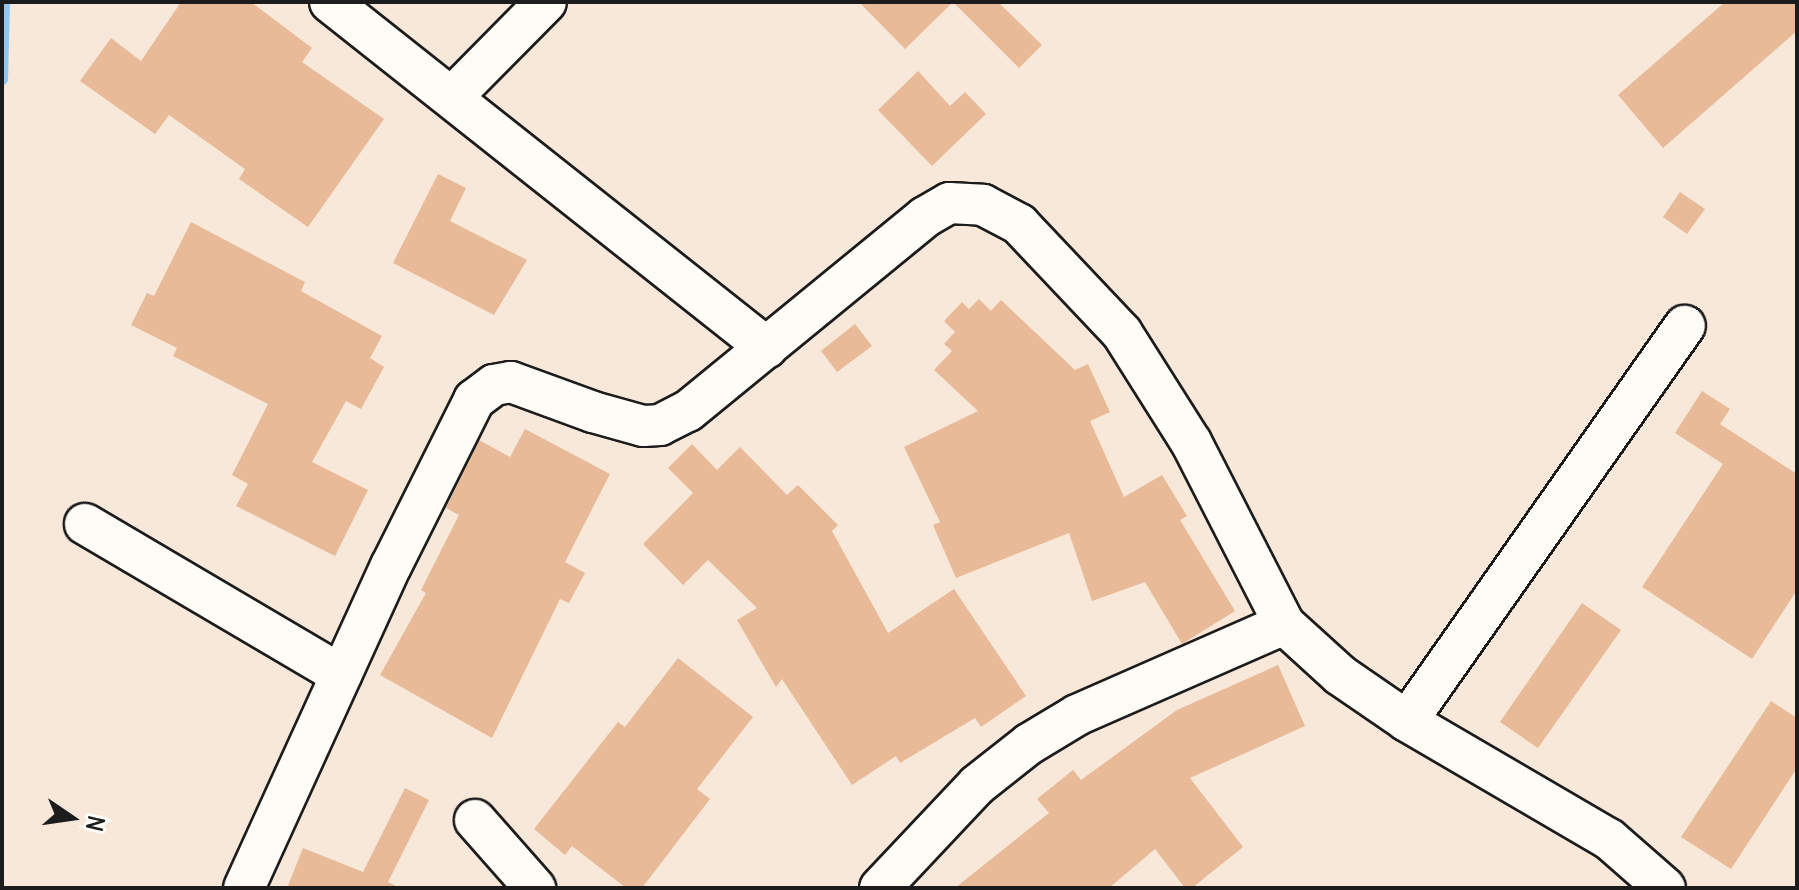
<!DOCTYPE html>
<style>
body{margin:0}
#map{position:relative;width:1799px;height:890px;overflow:hidden;background:#f7e8da;font-family:Delius,sans-serif}
div>[style]{position:absolute}
.stream>*{height:11px;margin:-5.5px;padding:0 5.5px;transform-origin:5.5px;border-radius:5.5px;background:#90c8ef}
.building>*{inset:0;background:#e8ba98}
.roads{filter:drop-shadow(2px 0 #1c1c1c) drop-shadow(-2px 0 #1c1c1c) drop-shadow(0 2px #1c1c1c) drop-shadow(0 -2px #1c1c1c)}
.minor>*{height:40px;margin:-20px;padding:0 20px;transform-origin:20px;border-radius:20px;background:#fdfcf7}
span{translate:-50% -50%;white-space:nowrap;text-align:center;line-height:1.15;-webkit-text-stroke:6px #fdfcf7;paint-order:stroke}
.frame{position:absolute;inset:0;border:4px solid #1c1c1c;pointer-events:none}
.north{position:absolute;left:32px;top:778px;width:80px;height:80px;-webkit-text-stroke:6px #fdfcf7;paint-order:stroke;rotate:103deg;font-size:22px;font-weight:700;line-height:32px;text-align:center;color:#1c1c1c}
.north::after{content:'';display:block;margin:auto;width:28px;height:36px;background:#1c1c1c;clip-path:polygon(50% 0,100% 100%,50% 72%,0 100%)}
</style>
<div id="map">
<div class="stream">
<div style="left:2px;top:79px;width:77px;rotate:-88.5deg"></div>
</div>
<div class="building">
<div style="clip-path:polygon(181px 2px,251px 2px,312px 48px,302px 62px,384px 119px,308px 227px,239px 179px,245px 169px,169px 115px,155px 134px,80px 81px,111px 38px,141px 61px)"></div>
<div style="clip-path:polygon(859px 2px,998px 2px,1042px 45px,1019px 68px,953px 2px,905px 49px)"></div>
<div style="clip-path:polygon(1725px 2px,1797px 2px,1797px 31px,1663px 148px,1618px 95px)"></div>
<div style="clip-path:polygon(918px 71px,950px 106px,965px 92px,986px 114px,932px 166px,878px 110px)"></div>
<div style="clip-path:polygon(438px 174px,466px 188px,450px 221px,527px 260px,494px 315px,393px 263px)"></div>
<div style="clip-path:polygon(1680px 192px,1705px 209px,1687px 234px,1663px 217px)"></div>
<div style="clip-path:polygon(191px 222px,305px 282px,301px 291px,382px 336px,370px 358px,384px 367px,361px 409px,346px 401px,312px 462px,368px 490px,335px 556px,236px 506px,248px 484px,232px 475px,268px 404px,173px 356px,177px 348px,131px 325px,147px 293px,154px 296px)"></div>
<div style="clip-path:polygon(979px 299px,991px 311px,1001px 300px,1075px 370px,1088px 364px,1110px 412px,1090px 421px,1124px 497px,1162px 475px,1187px 516px,1180px 520px,1235px 611px,1182px 644px,1145px 582px,1092px 601px,1069px 533px,956px 578px,933px 525px,940px 522px,904px 447px,978px 411px,934px 370px,952px 351px,944px 344px,955px 332px,944px 321px,962px 302px,969px 309px)"></div>
<div style="clip-path:polygon(855px 324px,872px 346px,837px 372px,821px 351px)"></div>
<div style="clip-path:polygon(1702px 391px,1730px 409px,1720px 424px,1797px 474px,1797px 590px,1752px 659px,1642px 587px,1723px 464px,1675px 433px)"></div>
<div style="clip-path:polygon(525px 429px,610px 474px,565px 562px,585px 573px,569px 603px,560px 599px,492px 738px,380px 675px,426px 593px,421px 590px,459px 515px,446px 508px,479px 440px,510px 457px)"></div>
<div style="clip-path:polygon(692px 444px,717px 470px,740px 447px,787px 495px,798px 485px,838px 525px,832px 531px,888px 633px,954px 589px,1026px 696px,981px 727px,975px 718px,900px 763px,896px 756px,852px 785px,782px 679px,776px 687px,737px 620px,757px 608px,708px 560px,683px 585px,643px 544px,693px 493px,668px 468px)"></div>
<div style="clip-path:polygon(1582px 603px,1621px 630px,1538px 748px,1500px 722px)"></div>
<div style="clip-path:polygon(678px 658px,753px 717px,697px 789px,710px 799px,642px 888px,626px 888px,572px 846px,565px 855px,534px 829px,618px 722px,625px 727px)"></div>
<div style="clip-path:polygon(1278px 665px,1305px 726px,1190px 778px,1243px 847px,1192px 888px,1185px 888px,1155px 849px,1109px 888px,955px 888px,1049px 813px,1037px 799px,1073px 770px,1081px 780px,1177px 710px)"></div>
<div style="clip-path:polygon(1771px 701px,1797px 718px,1797px 768px,1731px 869px,1681px 837px)"></div>
<div style="clip-path:polygon(405px 788px,429px 800px,388px 882px,400px 888px,287px 888px,303px 848px,363px 872px)"></div>
</div>
<div class="roads">
<div class="minor">
<div style="left:330px;top:2px;width:557px;rotate:38.37deg"></div>
<div style="left:453px;top:96px;width:132px;rotate:-45.3deg"></div>
<div style="left:85px;top:524px;width:297px;rotate:30.5deg"></div>
<div style="left:1407px;top:721px;width:483px;rotate:-54.9deg"></div>
<div style="left:475px;top:820px;width:91px;rotate:48.6deg"></div>
<div style="left:244px;top:888px;width:354px;rotate:-65.5deg"></div>
<div style="left:391px;top:566px;width:186px;rotate:-63.4deg"></div>
<div style="left:474px;top:400px;width:25px;rotate:-37deg"></div>
<div style="left:494px;top:385px;width:17px;rotate:-10deg"></div>
<div style="left:511px;top:382px;width:87px;rotate:20.1deg"></div>
<div style="left:593px;top:412px;width:52px;rotate:15.6deg"></div>
<div style="left:643px;top:426px;width:17px;rotate:-3deg"></div>
<div style="left:660px;top:425px;width:31px;rotate:-27deg"></div>
<div style="left:688px;top:411px;width:306px;rotate:-39.3deg"></div>
<div style="left:925px;top:217px;width:28px;rotate:-30deg"></div>
<div style="left:949px;top:203px;width:34px;rotate:3deg"></div>
<div style="left:983px;top:205px;width:41px;rotate:27.8deg"></div>
<div style="left:1019px;top:224px;width:150px;rotate:46.6deg"></div>
<div style="left:1122px;top:333px;width:129px;rotate:57.7deg"></div>
<div style="left:1191px;top:442px;width:204px;rotate:62.9deg"></div>
<div style="left:1284px;top:624px;width:76px;rotate:42.3deg"></div>
<div style="left:1340px;top:675px;width:81px;rotate:34.5deg"></div>
<div style="left:1407px;top:721px;width:234px;rotate:30.3deg"></div>
<div style="left:1609px;top:839px;width:74px;rotate:41.2deg"></div>
<div style="left:880px;top:888px;width:141px;rotate:-46.7deg"></div>
<div style="left:977px;top:785px;width:66px;rotate:-38.3deg"></div>
<div style="left:1029px;top:744px;width:56px;rotate:-31.1deg"></div>
<div style="left:1077px;top:715px;width:226px;rotate:-23.7deg"></div>
</div>
</div>
<div class="frame"></div>
<div class="north">N</div>
</div>
